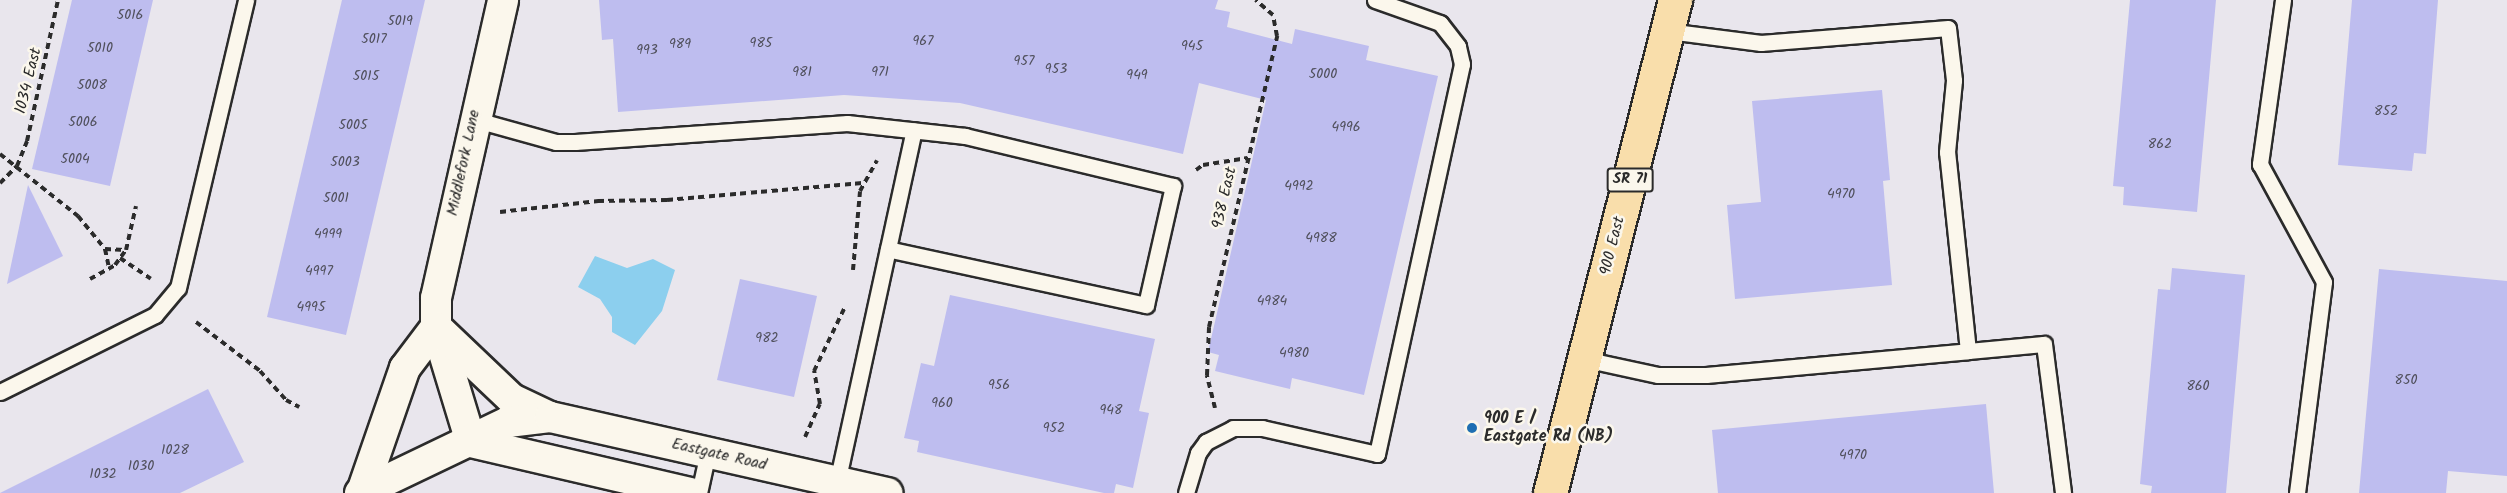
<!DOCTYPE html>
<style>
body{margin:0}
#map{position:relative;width:2507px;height:493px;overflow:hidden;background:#e9e6ed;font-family:Kalam,sans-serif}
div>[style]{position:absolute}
.water>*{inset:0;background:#8ccfee}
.building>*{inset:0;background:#bebdef}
.path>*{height:4px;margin-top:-2px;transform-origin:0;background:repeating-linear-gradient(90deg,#2b2b2b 0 6px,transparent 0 10.5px)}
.roads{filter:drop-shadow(2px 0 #2b2b2b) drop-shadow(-2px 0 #2b2b2b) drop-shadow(0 2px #2b2b2b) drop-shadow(0 -2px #2b2b2b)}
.service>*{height:15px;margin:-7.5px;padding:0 7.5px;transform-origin:7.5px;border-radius:7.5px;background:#fbf7ec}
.minor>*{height:30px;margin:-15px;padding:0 15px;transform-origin:15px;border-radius:15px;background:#fbf7ec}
.primary>*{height:33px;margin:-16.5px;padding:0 16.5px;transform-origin:16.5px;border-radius:16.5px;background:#f9deab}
.dots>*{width:16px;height:16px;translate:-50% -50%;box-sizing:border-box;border:3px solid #fbf7ec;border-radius:50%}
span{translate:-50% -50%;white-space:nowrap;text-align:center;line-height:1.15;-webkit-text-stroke:5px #fbf7ec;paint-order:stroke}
.number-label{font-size:14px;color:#50505c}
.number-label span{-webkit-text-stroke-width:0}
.shield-label span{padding:2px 4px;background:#fbf7ec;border:2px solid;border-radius:4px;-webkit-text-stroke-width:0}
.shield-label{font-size:15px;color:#2b2b2b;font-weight:700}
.street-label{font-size:16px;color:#2b2b2b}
.poi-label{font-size:16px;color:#2b2b2b;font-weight:700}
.left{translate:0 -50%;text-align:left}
</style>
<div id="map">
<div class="water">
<div style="clip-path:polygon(595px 256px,627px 268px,653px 259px,675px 270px,662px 311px,635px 345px,612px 332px,612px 317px,600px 299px,578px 287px)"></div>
</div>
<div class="building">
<div style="clip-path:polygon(72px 0,153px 0,110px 186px,32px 169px)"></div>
<div style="clip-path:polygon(342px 0,425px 0,346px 335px,267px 317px)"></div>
<div style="clip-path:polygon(599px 0,1218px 0,1215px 9px,1230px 12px,1227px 27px,1292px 44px,1295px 29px,1369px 46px,1366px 60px,1438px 76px,1364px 395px,1292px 378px,1290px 389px,1215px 371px,1219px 355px,1208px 352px,1266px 100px,1199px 83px,1183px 154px,960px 103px,844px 95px,618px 112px,613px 39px,602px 40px)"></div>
<div style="clip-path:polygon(2130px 0,2216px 0,2197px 212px,2123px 205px,2124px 187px,2113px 186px)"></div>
<div style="clip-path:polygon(2352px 0,2438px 0,2426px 154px,2414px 153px,2412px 171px,2338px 165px)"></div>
<div style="clip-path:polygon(1882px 90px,1890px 180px,1883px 181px,1892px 285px,1735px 299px,1727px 205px,1761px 202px,1752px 101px)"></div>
<div style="clip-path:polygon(28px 185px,63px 256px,7px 284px)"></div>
<div style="clip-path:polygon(2172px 268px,2245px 275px,2226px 493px,2151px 493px,2152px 486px,2140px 484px,2158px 289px,2170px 290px)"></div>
<div style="clip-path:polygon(2379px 269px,2507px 281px,2507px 476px,2448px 471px,2446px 493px,2359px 493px)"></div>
<div style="clip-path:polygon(740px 279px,817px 296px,794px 397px,717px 380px)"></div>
<div style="clip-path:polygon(950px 295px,1155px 339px,1139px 411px,1149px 413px,1133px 488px,1116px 484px,1114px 493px,1104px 493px,917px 452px,919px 441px,904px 438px,921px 363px,934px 366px)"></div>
<div style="clip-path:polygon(208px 389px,244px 462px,180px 493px,0 493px)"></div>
<div style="clip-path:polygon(1986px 404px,1994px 493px,1718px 493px,1712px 430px)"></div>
</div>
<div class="path">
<div style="left:0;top:154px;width:100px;rotate:38.5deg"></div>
<div style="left:78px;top:216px;width:43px;rotate:50.7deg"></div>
<div style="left:105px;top:249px;width:19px;rotate:78deg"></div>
<div style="left:1196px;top:170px;width:9px;rotate:-36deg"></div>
<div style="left:1203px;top:165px;width:45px;rotate:-9deg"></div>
<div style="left:0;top:183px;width:24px;rotate:-45deg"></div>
<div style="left:17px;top:166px;width:27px;rotate:-68deg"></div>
<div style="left:27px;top:141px;width:144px;rotate:-77.6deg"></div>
<div style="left:500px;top:212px;width:99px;rotate:-6.4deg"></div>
<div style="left:598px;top:201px;width:69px;rotate:-0.8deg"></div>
<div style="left:667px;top:200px;width:196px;rotate:-5deg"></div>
<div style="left:105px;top:249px;width:20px;rotate:3deg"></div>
<div style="left:120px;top:258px;width:37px;rotate:34deg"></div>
<div style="left:853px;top:270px;width:79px;rotate:-84.9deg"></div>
<div style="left:860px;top:191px;width:35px;rotate:-61deg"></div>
<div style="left:90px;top:279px;width:29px;rotate:-29deg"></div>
<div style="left:115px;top:265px;width:19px;rotate:-54deg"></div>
<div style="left:126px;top:250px;width:45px;rotate:-77.2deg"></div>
<div style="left:196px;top:322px;width:81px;rotate:37.4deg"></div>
<div style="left:260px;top:371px;width:39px;rotate:48deg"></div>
<div style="left:286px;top:400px;width:15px;rotate:28deg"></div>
<div style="left:1215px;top:408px;width:34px;rotate:-104deg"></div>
<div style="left:1207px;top:375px;width:48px;rotate:-87.6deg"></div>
<div style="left:1209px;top:327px;width:299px;rotate:-76.8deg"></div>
<div style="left:1277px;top:36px;width:21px;rotate:-101deg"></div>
<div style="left:1273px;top:15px;width:23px;rotate:-139deg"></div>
<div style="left:805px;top:437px;width:36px;rotate:-66deg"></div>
<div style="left:820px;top:404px;width:34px;rotate:-100deg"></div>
<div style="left:814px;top:371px;width:69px;rotate:-64.2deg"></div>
</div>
<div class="roads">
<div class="service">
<div style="left:2283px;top:0;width:166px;rotate:98deg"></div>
<div style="left:2260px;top:164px;width:134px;rotate:61.5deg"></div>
<div style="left:2324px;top:282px;width:213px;rotate:97.3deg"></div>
<div style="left:473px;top:119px;width:86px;rotate:15.5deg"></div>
<div style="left:556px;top:142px;width:19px"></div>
<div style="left:575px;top:142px;width:273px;rotate:-4deg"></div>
<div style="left:847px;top:123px;width:119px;rotate:6.3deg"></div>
<div style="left:965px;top:136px;width:214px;rotate:13.5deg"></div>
<div style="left:1173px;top:186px;width:122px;rotate:102.8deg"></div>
<div style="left:1146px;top:305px;width:264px;rotate:-167.8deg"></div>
<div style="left:1968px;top:351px;width:76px;rotate:-5.3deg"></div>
<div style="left:2044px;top:344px;width:150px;rotate:82.7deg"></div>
<div style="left:1584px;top:359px;width:76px;rotate:12.2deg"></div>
<div style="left:1658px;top:375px;width:48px"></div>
<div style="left:1706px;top:375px;width:263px;rotate:-5.2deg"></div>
<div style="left:1968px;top:351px;width:200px;rotate:-96deg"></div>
<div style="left:1947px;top:152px;width:72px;rotate:-84.4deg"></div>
<div style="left:1954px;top:80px;width:52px;rotate:-96.6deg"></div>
<div style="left:1948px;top:28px;width:188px;rotate:175.4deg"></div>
<div style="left:1761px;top:43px;width:95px;rotate:-172.7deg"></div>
<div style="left:0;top:392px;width:173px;rotate:-26.4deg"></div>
<div style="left:155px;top:315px;width:35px;rotate:-50deg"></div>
<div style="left:178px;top:288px;width:296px;rotate:-76.7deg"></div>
<div style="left:836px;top:487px;width:365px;rotate:-77.7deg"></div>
<div style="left:699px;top:493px;width:42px;rotate:-77.6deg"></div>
<div style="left:1186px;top:493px;width:42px;rotate:-73.3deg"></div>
<div style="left:1198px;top:453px;width:14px;rotate:-54deg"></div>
<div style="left:1206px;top:442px;width:30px;rotate:-27deg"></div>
<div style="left:1233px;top:428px;width:29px"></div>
<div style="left:1262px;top:428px;width:118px;rotate:12.7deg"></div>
<div style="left:1377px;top:454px;width:399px;rotate:-77.7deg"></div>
<div style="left:1462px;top:64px;width:18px;rotate:-103deg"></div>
<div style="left:1458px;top:46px;width:29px;rotate:-128deg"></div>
<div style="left:1440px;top:23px;width:69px;rotate:-160.5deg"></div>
</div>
<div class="minor">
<div style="left:471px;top:442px;width:120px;rotate:-106.9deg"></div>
<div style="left:436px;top:327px;width:29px;rotate:-90deg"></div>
<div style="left:436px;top:298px;width:305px;rotate:-77.3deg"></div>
<div style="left:471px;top:442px;width:225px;rotate:13.1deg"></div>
<div style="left:362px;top:492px;width:131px;rotate:-70.9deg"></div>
<div style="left:405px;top:368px;width:51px;rotate:-52.9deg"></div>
<div style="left:436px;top:327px;width:105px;rotate:43.5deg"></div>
<div style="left:512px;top:399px;width:42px;rotate:25.3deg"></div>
<div style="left:360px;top:493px;width:164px;rotate:-25.6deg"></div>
<div style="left:508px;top:422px;width:42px;rotate:-6.8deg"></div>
<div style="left:550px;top:417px;width:346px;rotate:12.7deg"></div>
</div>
<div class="primary">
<div style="left:1550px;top:493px;width:509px;rotate:-75.77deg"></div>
</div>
</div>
<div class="dots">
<div style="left:1472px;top:428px;background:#1f6fb2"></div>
</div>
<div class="number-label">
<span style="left:130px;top:15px">5016</span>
<span style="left:400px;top:21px">5019</span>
<span style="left:374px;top:39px">5017</span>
<span style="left:923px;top:41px">967</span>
<span style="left:761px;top:43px">985</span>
<span style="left:680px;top:44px">989</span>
<span style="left:1192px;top:46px">945</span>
<span style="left:100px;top:48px">5010</span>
<span style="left:647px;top:50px">993</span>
<span style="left:1024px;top:61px">957</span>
<span style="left:1056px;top:69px">953</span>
<span style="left:802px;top:72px">981</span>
<span style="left:880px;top:72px">971</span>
<span style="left:1323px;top:74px">5000</span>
<span style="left:1137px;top:75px">949</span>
<span style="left:366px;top:76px">5015</span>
<span style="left:92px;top:85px">5008</span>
<span style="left:2386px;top:111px">852</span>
<span style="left:83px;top:122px">5006</span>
<span style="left:353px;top:125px">5005</span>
<span style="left:1346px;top:127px">4996</span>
<span style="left:2160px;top:144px">862</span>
<span style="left:75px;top:159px">5004</span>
<span style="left:345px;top:162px">5003</span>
<span style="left:1299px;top:186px">4992</span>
<span style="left:1841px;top:194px">4970</span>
<span style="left:336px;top:198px">5001</span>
<span style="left:328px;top:234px">4999</span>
<span style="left:1321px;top:238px">4988</span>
<span style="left:319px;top:271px">4997</span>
<span style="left:1272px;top:301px">4984</span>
<span style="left:311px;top:307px">4995</span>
<span style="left:767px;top:338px">982</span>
<span style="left:1294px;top:353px">4980</span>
<span style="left:2406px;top:380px">850</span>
<span style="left:999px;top:385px">956</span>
<span style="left:2198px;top:386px">860</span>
<span style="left:942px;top:403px">960</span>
<span style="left:1111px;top:410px">948</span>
<span style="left:1054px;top:428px">952</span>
<span style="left:175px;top:450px">1028</span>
<span style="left:1853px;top:455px">4970</span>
<span style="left:141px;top:466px">1030</span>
<span style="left:103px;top:474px">1032</span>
</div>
<div class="shield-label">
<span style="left:1630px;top:180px">SR 71</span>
</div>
<div class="street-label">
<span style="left:29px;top:81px;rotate:-76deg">1034 East</span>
<span style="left:464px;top:163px;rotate:-78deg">Middlefork Lane</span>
<span style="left:1225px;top:198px;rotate:-77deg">938 East</span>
<span style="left:1613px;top:246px;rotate:-76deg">900 East</span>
<span style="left:719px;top:455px;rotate:13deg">Eastgate Road</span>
</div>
<div class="poi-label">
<span class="left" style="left:1484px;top:428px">900 E /<br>Eastgate Rd (NB)</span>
</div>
</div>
